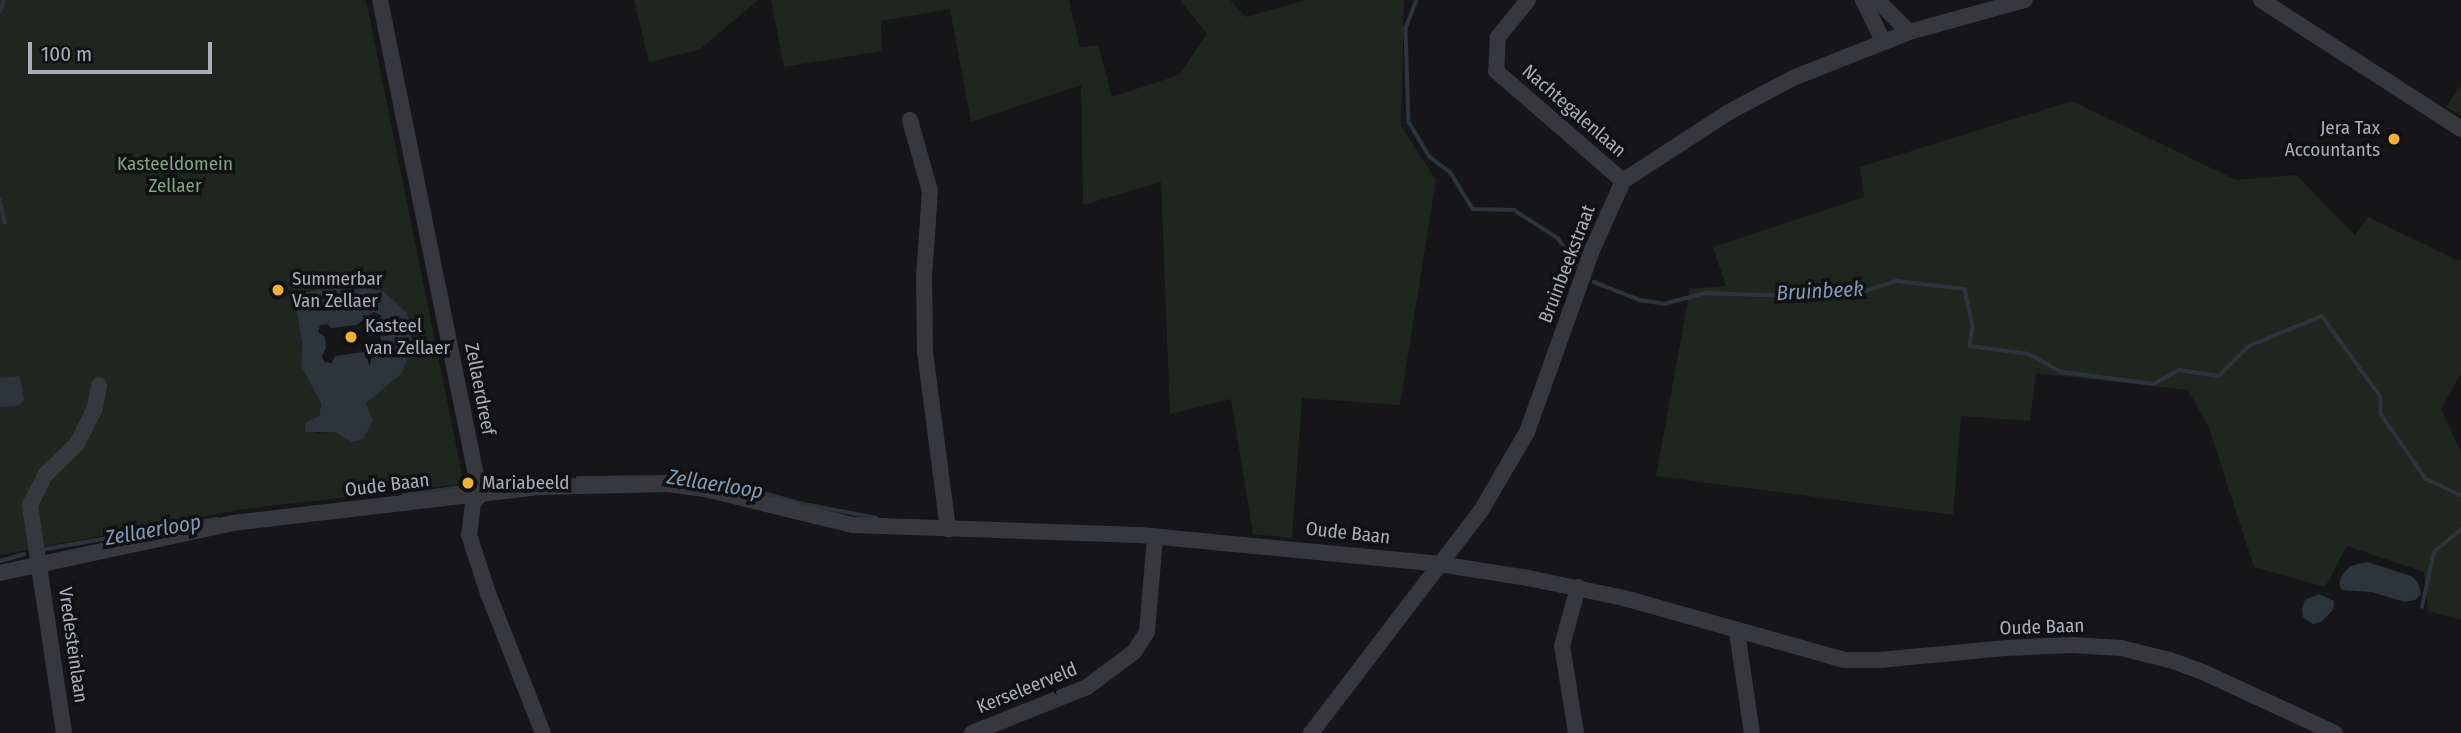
<!DOCTYPE html>
<style>
body{margin:0}
#map{position:relative;width:2461px;height:733px;overflow:hidden;background:#161618;font-family:"Fira Sans Condensed",sans-serif}
div>[style]{position:absolute}
.green>*{inset:0;background:#1e261f}
.water>*{inset:0;background:#2c353c}
.stream>*{height:3.5px;margin:-1.75px;padding:0 1.75px;transform-origin:1.75px;border-radius:1.75px;background:#2c353c}
.minor>*{height:16px;margin:-8px;padding:0 8px;transform-origin:8px;border-radius:8px;background:#37383d}
.dots>*{width:19px;height:19px;translate:-50% -50%;box-sizing:border-box;border:4px solid #111113;border-radius:50%}
span{translate:-50% -50%;white-space:nowrap;text-align:center;line-height:1.15;-webkit-text-stroke:7px #111113;paint-order:stroke}
.street-label{font-size:19px;color:#a8adb8}
.poi-label{font-size:19px;color:#a8adb8}
.right{translate:-100% -50%;text-align:right}
.left{translate:0 -50%;text-align:left}
.park-label{font-size:19px;color:#7fa381}
.water-label{font-size:21px;color:#7f9bb3;font-style:italic}
.scale{position:absolute;left:28px;top:42px;width:184px;height:32px;box-sizing:border-box;border:4px solid #a8adb8;border-top:0;padding-left:9px;font-size:21px;line-height:24px;white-space:nowrap;color:#a8adb8;-webkit-text-stroke:5px #111113;paint-order:stroke}
</style>
<div id="map">
<div class="green">
<div style="clip-path:polygon(evenodd,0 0,366px 0,464px 484px,244px 509px,0 555px,0 0,362px 288px,412px 327px,410px 353px,366px 403px,367px 411px,352px 442px,334px 432px,315px 433px,321px 404px,301px 366px,302px 343px,296px 308px,323px 289px,362px 288px)"></div>
<div style="clip-path:polygon(634px 0,758px 0,699px 50px,649px 62px)"></div>
<div style="clip-path:polygon(771px 0,1069px 0,1080px 47px,1098px 45px,1112px 97px,1179px 75px,1207px 34px,1180px 0,1230px 0,1246px 17px,1306px 0,1404px 0,1401px 126px,1436px 180px,1400px 405px,1302px 398px,1292px 538px,1253px 534px,1231px 399px,1170px 414px,1161px 182px,1083px 205px,1081px 85px,971px 122px,950px 9px,881px 21px,882px 51px,784px 67px)"></div>
<div style="clip-path:polygon(2461px 85px,2461px 116px,2446px 107px)"></div>
<div style="clip-path:polygon(2072px 101px,2236px 180px,2296px 175px,2355px 235px,2368px 217px,2461px 262px,2461px 373px,2441px 409px,2461px 452px,2461px 620px,2428px 611px,2424px 572px,2347px 546px,2325px 587px,2254px 567px,2209px 428px,2188px 390px,2036px 373px,2030px 421px,1961px 416px,1953px 515px,1656px 476px,1690px 289px,1726px 286px,1713px 247px,1864px 197px,1860px 167px)"></div>
</div>
<div class="water">
<div style="clip-path:polygon(evenodd,362px 288px,383px 291px,406px 312px,412px 327px,410px 353px,401px 374px,366px 403px,373px 421px,363px 439px,352px 442px,334px 432px,305px 432px,305px 423px,319px 416px,321px 404px,301px 366px,302px 343px,296px 308px,302px 293px,323px 289px,362px 288px,373px 312px,380px 315px,377px 323px,382px 343px,379px 345px,380px 356px,366px 358px,364px 352px,335px 356px,332px 363px,324px 362px,322px 356px,326px 348px,325px 337px,318px 332px,320px 325px,328px 324px,331px 328px,357px 325px,373px 312px)"></div>
<div style="clip-path:polygon(20px 376px,24px 400px,19px 405px,0 407px,0 378px)"></div>
<div style="clip-path:polygon(2367px 562px,2411px 576px,2418px 582px,2421px 594px,2415px 600px,2405px 602px,2371px 592px,2342px 590px,2339px 585px,2342px 575px,2350px 566px)"></div>
<div style="clip-path:polygon(2319px 594px,2334px 601px,2333px 610px,2321px 622px,2313px 624px,2303px 617px,2302px 608px,2305px 600px)"></div>
</div>
<div class="stream">
<div style="left:1417px;top:0;width:31px;rotate:111deg"></div>
<div style="left:1406px;top:29px;width:93px;rotate:88.2deg"></div>
<div style="left:1409px;top:122px;width:41px;rotate:59deg"></div>
<div style="left:1430px;top:157px;width:26px;rotate:37deg"></div>
<div style="left:1451px;top:173px;width:42px;rotate:58.6deg"></div>
<div style="left:1473px;top:209px;width:41px;rotate:1.4deg"></div>
<div style="left:1514px;top:210px;width:52px;rotate:32.5deg"></div>
<div style="left:1558px;top:238px;width:32px;rotate:56deg"></div>
<div style="left:0;top:12px;width:13px;rotate:-72deg"></div>
<div style="left:0;top:200px;width:23px;rotate:77deg"></div>
<div style="left:1594px;top:282px;width:49px;rotate:21.4deg"></div>
<div style="left:1640px;top:300px;width:24px;rotate:9deg"></div>
<div style="left:1664px;top:304px;width:43px;rotate:-14.7deg"></div>
<div style="left:1706px;top:293px;width:78px;rotate:2.2deg"></div>
<div style="left:1784px;top:296px;width:75px;rotate:-2.3deg"></div>
<div style="left:1859px;top:293px;width:39px;rotate:-18deg"></div>
<div style="left:1896px;top:281px;width:69px;rotate:6.6deg"></div>
<div style="left:1965px;top:289px;width:39px;rotate:78deg"></div>
<div style="left:1973px;top:327px;width:19px;rotate:99deg"></div>
<div style="left:1970px;top:346px;width:60px;rotate:7.7deg"></div>
<div style="left:2029px;top:354px;width:38px;rotate:29deg"></div>
<div style="left:2062px;top:372px;width:93px;rotate:7.4deg"></div>
<div style="left:2154px;top:384px;width:29px;rotate:-29deg"></div>
<div style="left:2179px;top:370px;width:40px;rotate:8.5deg"></div>
<div style="left:2219px;top:376px;width:42px;rotate:-45deg"></div>
<div style="left:2249px;top:346px;width:79px;rotate:-22.3deg"></div>
<div style="left:2322px;top:316px;width:100px;rotate:53.9deg"></div>
<div style="left:2381px;top:397px;width:17px;rotate:90deg"></div>
<div style="left:2381px;top:414px;width:79px;rotate:55.3deg"></div>
<div style="left:2426px;top:479px;width:38px;rotate:25deg"></div>
<div style="left:578px;top:478px;width:90px;rotate:-0.6deg"></div>
<div style="left:693px;top:479px;width:41px;rotate:7deg"></div>
<div style="left:734px;top:484px;width:68px;rotate:16.3deg"></div>
<div style="left:799px;top:503px;width:79px;rotate:10.9deg"></div>
<div style="left:488px;top:483px;width:33px;rotate:-3deg"></div>
<div style="left:404px;top:495px;width:66px;rotate:-7.9deg"></div>
<div style="left:46px;top:549px;width:173px;rotate:-10deg"></div>
<div style="left:0;top:561px;width:25px;rotate:-16deg"></div>
<div style="left:2422px;top:607px;width:56px;rotate:-77.7deg"></div>
<div style="left:2434px;top:552px;width:35px;rotate:-40deg"></div>
</div>
<div class="minor">
<div style="left:380px;top:0;width:505px;rotate:78.58deg"></div>
<div style="left:1528px;top:0;width:48px;rotate:129deg"></div>
<div style="left:1498px;top:37px;width:34px;rotate:93deg"></div>
<div style="left:1496px;top:71px;width:168px;rotate:40.9deg"></div>
<div style="left:1863px;top:0;width:46px;rotate:64deg"></div>
<div style="left:1877px;top:0;width:45px;rotate:45deg"></div>
<div style="left:2261px;top:0;width:238px;rotate:32.8deg"></div>
<div style="left:910px;top:120px;width:74px;rotate:74.3deg"></div>
<div style="left:930px;top:191px;width:86px;rotate:94deg"></div>
<div style="left:924px;top:277px;width:75px;rotate:89.2deg"></div>
<div style="left:925px;top:352px;width:179px;rotate:82.6deg"></div>
<div style="left:480px;top:495px;width:11px;rotate:131deg"></div>
<div style="left:473px;top:503px;width:32px;rotate:97deg"></div>
<div style="left:469px;top:535px;width:61px;rotate:71.9deg"></div>
<div style="left:488px;top:593px;width:150px;rotate:68.6deg"></div>
<div style="left:0;top:573px;width:238px;rotate:-12.1deg"></div>
<div style="left:233px;top:523px;width:308px;rotate:-6.7deg"></div>
<div style="left:539px;top:487px;width:130px;rotate:-1.3deg"></div>
<div style="left:669px;top:484px;width:36px;rotate:8deg"></div>
<div style="left:705px;top:489px;width:152px;rotate:13.7deg"></div>
<div style="left:853px;top:525px;width:287px;rotate:2deg"></div>
<div style="left:1140px;top:535px;width:300px;rotate:5.5deg"></div>
<div style="left:1439px;top:564px;width:90px;rotate:8.9deg"></div>
<div style="left:1528px;top:578px;width:98px;rotate:11.8deg"></div>
<div style="left:1624px;top:598px;width:229px;rotate:15.7deg"></div>
<div style="left:1844px;top:660px;width:35px"></div>
<div style="left:1879px;top:660px;width:129px;rotate:-5.4deg"></div>
<div style="left:2007px;top:648px;width:65px;rotate:-2.6deg"></div>
<div style="left:2072px;top:645px;width:49px;rotate:3.5deg"></div>
<div style="left:2121px;top:648px;width:50px;rotate:13.8deg"></div>
<div style="left:2170px;top:660px;width:37px;rotate:20deg"></div>
<div style="left:2205px;top:673px;width:143px;rotate:24.8deg"></div>
<div style="left:1737px;top:632px;width:102px;rotate:81.6deg"></div>
<div style="left:64px;top:733px;width:231px;rotate:-98.5deg"></div>
<div style="left:30px;top:505px;width:35px;rotate:-63deg"></div>
<div style="left:46px;top:474px;width:43px;rotate:-44.1deg"></div>
<div style="left:77px;top:444px;width:40px;rotate:-63.4deg"></div>
<div style="left:95px;top:408px;width:23px;rotate:-80deg"></div>
<div style="left:972px;top:733px;width:124px;rotate:-21.8deg"></div>
<div style="left:1087px;top:687px;width:59px;rotate:-36.7deg"></div>
<div style="left:1134px;top:652px;width:24px;rotate:-57deg"></div>
<div style="left:1147px;top:632px;width:96px;rotate:-85.2deg"></div>
<div style="left:1311px;top:733px;width:282px;rotate:-52.6deg"></div>
<div style="left:1482px;top:509px;width:89px;rotate:-59.7deg"></div>
<div style="left:1527px;top:432px;width:195px;rotate:-70.3deg"></div>
<div style="left:1593px;top:248px;width:73px;rotate:-65.9deg"></div>
<div style="left:1623px;top:181px;width:126px;rotate:-33.1deg"></div>
<div style="left:1729px;top:112px;width:72px;rotate:-28deg"></div>
<div style="left:1793px;top:78px;width:125px;rotate:-21.6deg"></div>
<div style="left:1909px;top:32px;width:120px;rotate:-15.4deg"></div>
<div style="left:1576px;top:733px;width:88px;rotate:-99.1deg"></div>
<div style="left:1562px;top:646px;width:61px;rotate:-74.8deg"></div>
</div>
<div class="dots">
<div style="left:2394px;top:139px;background:#f2b134"></div>
<div style="left:278px;top:290px;background:#f2b134"></div>
<div style="left:351px;top:337px;background:#f2b134"></div>
<div style="left:468px;top:483px;background:#f2b134"></div>
</div>
<div class="street-label">
<span style="left:1574px;top:111px;rotate:41deg">Nachtegalenlaan</span>
<span style="left:1567px;top:264px;rotate:-69deg">Bruinbeekstraat</span>
<span style="left:480px;top:389px;rotate:79deg">Zellaerdreef</span>
<span style="left:387px;top:485px;rotate:-7deg">Oude Baan</span>
<span style="left:1348px;top:533px;rotate:6deg">Oude Baan</span>
<span style="left:2042px;top:627px;rotate:-2deg">Oude Baan</span>
<span style="left:73px;top:645px;rotate:82deg">Vredesteinlaan</span>
<span style="left:1027px;top:688px;rotate:-22deg">Kerseleerveld</span>
</div>
<div class="poi-label">
<span class="right" style="left:2380px;top:139px">Jera Tax<br>Accountants</span>
<span class="left" style="left:292px;top:290px">Summerbar<br>Van Zellaer</span>
<span class="left" style="left:365px;top:337px">Kasteel<br>van Zellaer</span>
<span class="left" style="left:482px;top:483px">Mariabeeld</span>
</div>
<div class="park-label">
<span style="left:175px;top:175px">Kasteeldomein<br>Zellaer</span>
</div>
<div class="water-label">
<span style="left:1820px;top:291px;rotate:-3deg">Bruinbeek</span>
<span style="left:715px;top:484px;rotate:9deg">Zellaerloop</span>
<span style="left:153px;top:530px;rotate:-10deg">Zellaerloop</span>
</div>
<div class="scale">100 m</div>
</div>
